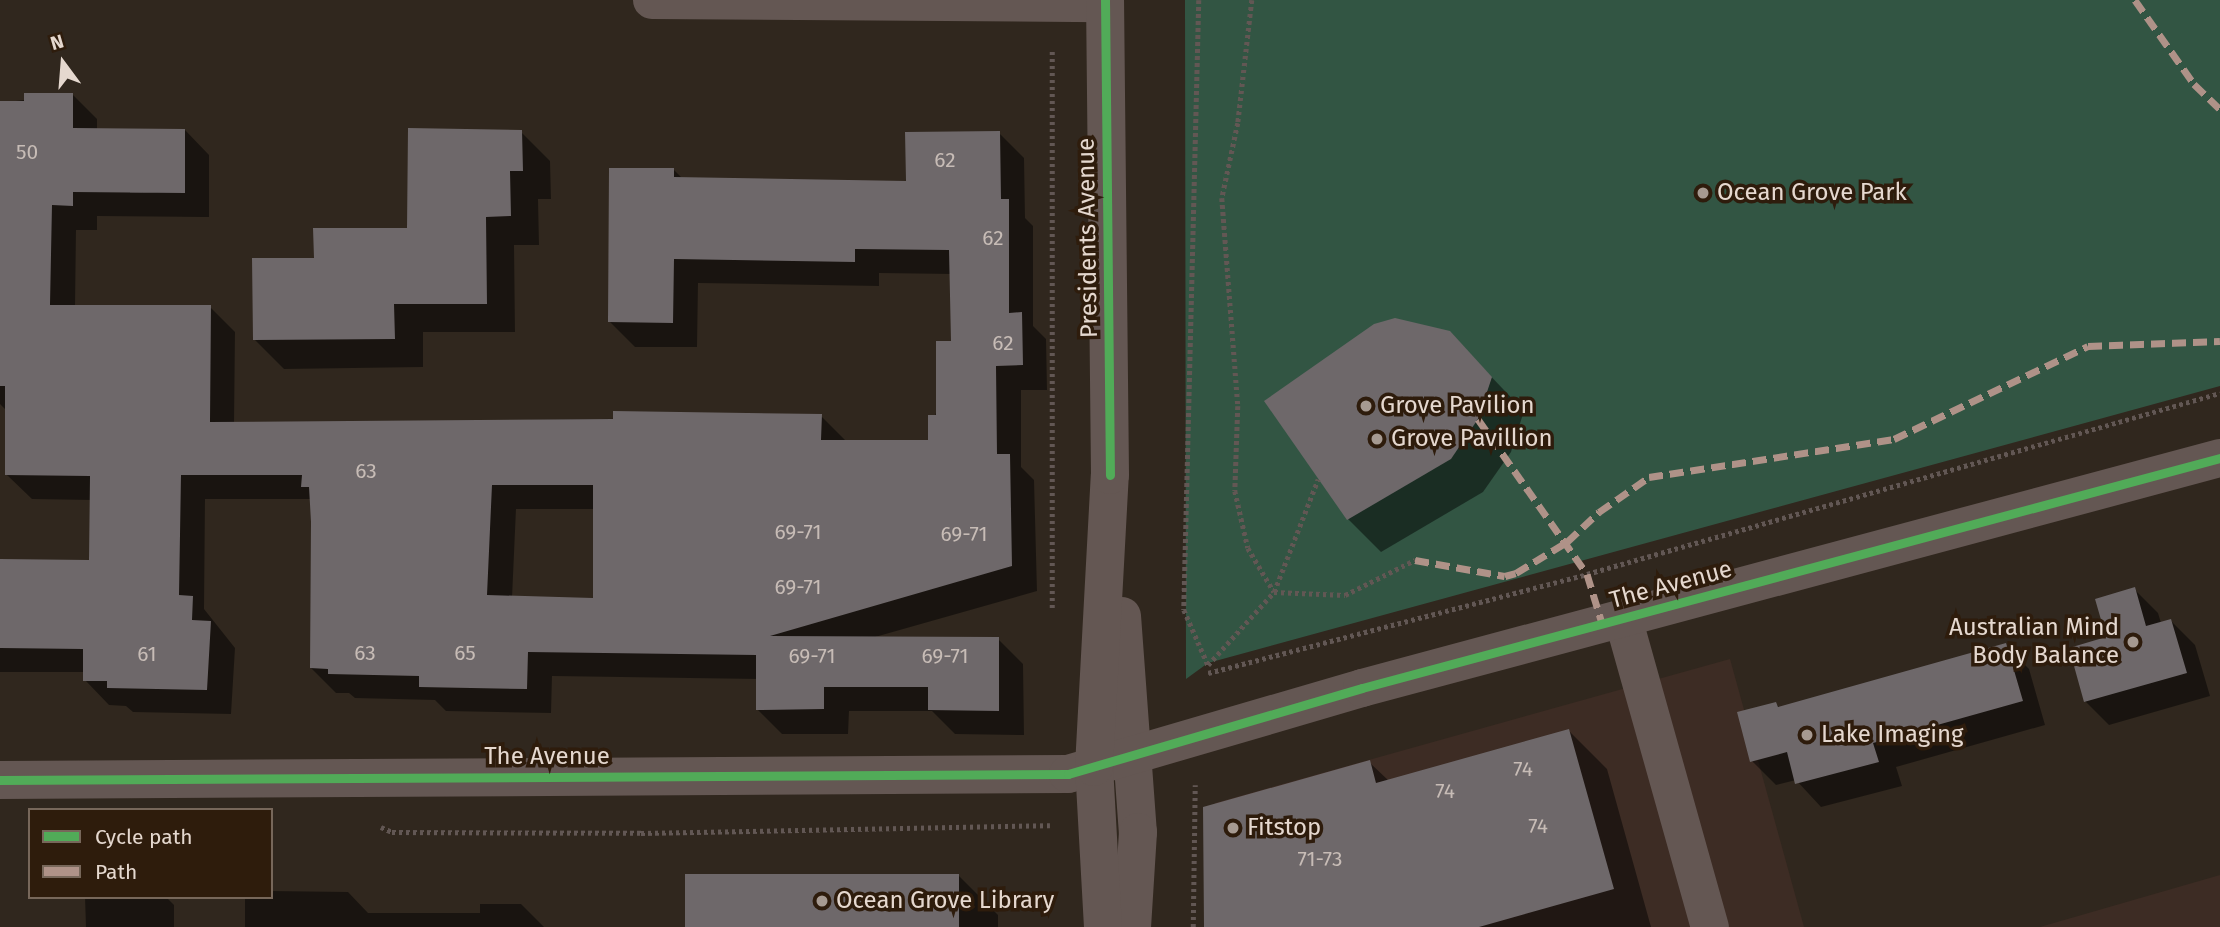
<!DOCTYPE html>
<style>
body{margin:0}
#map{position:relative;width:2220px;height:927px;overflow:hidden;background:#30271e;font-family:"Fira Sans",sans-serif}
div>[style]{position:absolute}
.commercial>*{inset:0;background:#3d2c24}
.green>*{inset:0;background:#325543}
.shadow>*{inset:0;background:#0007}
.building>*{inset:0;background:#6e686a;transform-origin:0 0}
.path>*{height:4.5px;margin-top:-2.25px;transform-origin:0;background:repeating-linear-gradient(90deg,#625754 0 3.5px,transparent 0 7px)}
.minor>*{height:38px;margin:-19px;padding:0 19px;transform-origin:19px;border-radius:19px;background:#645753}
.quiet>*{height:7px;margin-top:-3.5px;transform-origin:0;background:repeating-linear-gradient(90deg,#af9288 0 14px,transparent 0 21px)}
.cycleway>*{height:9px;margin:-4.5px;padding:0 4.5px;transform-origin:4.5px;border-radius:4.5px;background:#51ab58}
.dots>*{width:19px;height:19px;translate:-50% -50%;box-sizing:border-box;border:4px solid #2e1c0c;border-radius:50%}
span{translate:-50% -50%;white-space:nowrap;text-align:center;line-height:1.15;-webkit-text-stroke:7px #2e1c0c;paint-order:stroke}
.number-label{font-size:21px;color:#c7bcb6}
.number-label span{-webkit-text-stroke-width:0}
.poi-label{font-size:24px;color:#e5d8cf}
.left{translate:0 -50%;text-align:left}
.right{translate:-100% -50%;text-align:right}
.street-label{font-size:24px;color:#e5d8cf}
.legend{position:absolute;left:28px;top:808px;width:245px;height:91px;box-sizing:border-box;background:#2e1c0c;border:2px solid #77675a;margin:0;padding:9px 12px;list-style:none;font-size:21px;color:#e5d8cf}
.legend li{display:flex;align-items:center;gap:14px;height:35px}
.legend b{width:35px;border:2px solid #77675a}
.north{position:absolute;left:28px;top:28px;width:70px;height:70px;-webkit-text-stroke:5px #2e1c0c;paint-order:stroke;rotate:344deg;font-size:19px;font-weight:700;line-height:28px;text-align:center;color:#e5d8cf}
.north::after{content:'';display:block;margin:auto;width:24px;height:32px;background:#e5d8cf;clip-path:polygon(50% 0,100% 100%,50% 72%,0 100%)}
</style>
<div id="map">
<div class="commercial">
<div style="clip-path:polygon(1730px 659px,1804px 927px,1212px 927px,1215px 803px)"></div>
<div style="clip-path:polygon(2220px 875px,2220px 927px,2040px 927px)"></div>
</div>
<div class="green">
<div style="clip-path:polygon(1185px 0,2220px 0,2220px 386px,1208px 663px,1186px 679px)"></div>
</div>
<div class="shadow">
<div style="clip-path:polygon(evenodd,72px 94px,97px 119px,97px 130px,185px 130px,209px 155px,209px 217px,97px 216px,97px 230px,76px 230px,75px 307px,210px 307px,235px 332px,234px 424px,821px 416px,847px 442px,929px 441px,953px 343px,952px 274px,879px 273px,879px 286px,698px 283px,697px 347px,635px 347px,610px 322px,674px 170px,683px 179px,908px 183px,999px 133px,1024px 158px,1025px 218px,1033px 226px,1033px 326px,1046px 339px,1047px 390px,1021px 390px,1021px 467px,1034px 480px,1037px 591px,875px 637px,998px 639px,1023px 664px,1024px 735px,955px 734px,932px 711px,849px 711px,848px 734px,782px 734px,757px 709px,758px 679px,552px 676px,551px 713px,446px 711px,435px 700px,355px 698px,349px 693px,336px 693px,311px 668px,311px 499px,205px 499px,204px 609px,235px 648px,231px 714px,133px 712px,126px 706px,109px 705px,85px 680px,85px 672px,0 672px,0 561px,91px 562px,92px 500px,32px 499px,7px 475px,6px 410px,0 404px,0 103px,72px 94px,516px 509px,595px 509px,594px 600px,512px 598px,516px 509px)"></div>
<div style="clip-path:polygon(521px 132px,550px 161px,551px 199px,538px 199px,539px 245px,514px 245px,515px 332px,423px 332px,423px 367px,284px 369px,255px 340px,316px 260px,409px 230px)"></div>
<div style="clip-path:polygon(1482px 367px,1524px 411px,1511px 452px,1483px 492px,1381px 552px,1348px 519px)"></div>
<div style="clip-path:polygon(2134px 589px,2158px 613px,2161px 623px,2171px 621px,2195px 645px,2210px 696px,2109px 725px,2085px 701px,2108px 638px)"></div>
<div style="clip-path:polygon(2005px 645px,2029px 669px,2045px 725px,1896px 767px,1902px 786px,1821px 807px,1796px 780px,1776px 785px,1752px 761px,1776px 704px,1780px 708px)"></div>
<div style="clip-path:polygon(1569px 731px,1607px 769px,1651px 927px,1204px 927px,1205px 808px,1369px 762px,1389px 781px)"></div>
<div style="clip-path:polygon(959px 876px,998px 915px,998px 927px,686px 927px)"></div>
<div style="clip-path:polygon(271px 891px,348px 892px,368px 913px,480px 913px,480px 904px,521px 904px,544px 927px,245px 927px,245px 897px,271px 897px)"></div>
<div style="clip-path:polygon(85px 897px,166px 897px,174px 905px,174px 927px,86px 927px)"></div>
</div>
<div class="building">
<div style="clip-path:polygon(evenodd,24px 93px,73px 93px,73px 128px,185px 129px,185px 193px,73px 192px,73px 206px,52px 205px,50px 305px,211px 305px,210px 422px,613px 419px,613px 411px,822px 414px,821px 440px,928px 440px,928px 415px,936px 415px,936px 341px,951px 341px,949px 250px,855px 249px,855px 262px,674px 259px,673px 323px,608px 322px,609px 168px,674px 168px,674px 177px,906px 181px,905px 132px,1000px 131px,1001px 199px,1009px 199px,1009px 313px,1022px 312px,1023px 365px,996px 366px,997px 454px,1010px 454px,1012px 566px,770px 636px,999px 637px,999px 711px,928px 710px,928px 687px,824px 687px,824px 709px,756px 710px,756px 655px,528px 652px,527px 689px,419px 687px,419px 676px,328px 674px,328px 669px,310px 668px,311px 522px,309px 487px,301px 487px,302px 475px,181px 475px,179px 595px,193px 596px,192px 620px,211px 621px,207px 690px,107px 688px,107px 681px,83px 681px,83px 649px,0 648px,0 559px,89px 560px,90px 476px,5px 475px,5px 386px,0 386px,0 101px,24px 101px,24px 93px,492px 485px,593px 485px,593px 598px,487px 595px,492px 485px)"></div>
<div style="clip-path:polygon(408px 128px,522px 130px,523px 171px,510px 171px,511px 216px,486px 217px,487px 304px,394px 304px,395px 339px,253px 340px,252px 258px,314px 258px,313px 228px,407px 228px)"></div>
<div style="clip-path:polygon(1395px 318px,1450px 331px,1492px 377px,1478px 419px,1451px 459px,1347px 520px,1264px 401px,1374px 324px)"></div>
<div style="clip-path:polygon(2135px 587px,2146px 626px,2171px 619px,2187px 673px,2084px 702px,2069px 648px,2106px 637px,2095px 599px)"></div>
<div style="clip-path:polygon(2006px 643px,2023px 701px,1873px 743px,1879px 762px,1795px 784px,1787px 752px,1750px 762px,1737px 712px,1776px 702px,1778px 707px)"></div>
<div style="clip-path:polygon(1569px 729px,1614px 889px,1479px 927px,1204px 927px,1203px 807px,1370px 760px,1376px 783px)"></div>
<div style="left:685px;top:874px;width:274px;height:53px"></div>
</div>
<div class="path">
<div style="left:1199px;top:0;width:610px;rotate:91.41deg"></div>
<div style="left:1184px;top:610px;width:60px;rotate:66.4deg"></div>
<div style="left:1208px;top:665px;width:98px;rotate:-47.9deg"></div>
<div style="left:1274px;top:592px;width:121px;rotate:-68.7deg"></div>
<div style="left:1252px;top:0;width:124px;rotate:96.5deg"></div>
<div style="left:1238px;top:123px;width:77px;rotate:102deg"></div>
<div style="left:1222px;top:198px;width:209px;rotate:85.6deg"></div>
<div style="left:1238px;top:406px;width:85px;rotate:92deg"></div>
<div style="left:1235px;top:491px;width:58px;rotate:77.2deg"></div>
<div style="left:1248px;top:548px;width:51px;rotate:59.4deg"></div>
<div style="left:1274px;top:592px;width:71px;rotate:2.4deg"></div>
<div style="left:1345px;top:595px;width:78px;rotate:-26.6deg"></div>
<div style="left:1052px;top:608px;width:559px;rotate:-90deg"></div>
<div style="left:1208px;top:673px;width:392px;rotate:-14.6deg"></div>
<div style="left:1587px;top:574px;width:658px;rotate:-15.96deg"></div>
<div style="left:381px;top:827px;width:12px;rotate:24deg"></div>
<div style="left:392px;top:832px;width:249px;rotate:0.2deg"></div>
<div style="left:641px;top:833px;width:409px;rotate:-1.1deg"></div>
<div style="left:1193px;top:927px;width:142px;rotate:-89.2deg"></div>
</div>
<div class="minor">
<div style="left:652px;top:0;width:453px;rotate:0.4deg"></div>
<div style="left:1122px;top:616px;width:217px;rotate:85.8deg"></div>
<div style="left:1138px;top:832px;width:95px;rotate:93.6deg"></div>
<div style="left:1623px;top:618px;width:321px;rotate:74.3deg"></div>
<div style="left:0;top:780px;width:1068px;rotate:-0.32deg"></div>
<div style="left:1068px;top:774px;width:306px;rotate:-16.3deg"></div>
<div style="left:1362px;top:688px;width:888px;rotate:-15.01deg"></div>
<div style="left:1103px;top:927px;width:160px;rotate:-93.2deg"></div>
<div style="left:1094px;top:767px;width:292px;rotate:-86.9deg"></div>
<div style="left:1110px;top:475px;width:475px;rotate:-90.6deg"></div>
</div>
<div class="quiet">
<div style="left:2135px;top:0;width:103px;rotate:54.9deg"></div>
<div style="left:2194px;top:84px;width:36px;rotate:44deg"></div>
<div style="left:1478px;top:419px;width:189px;rotate:54.9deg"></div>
<div style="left:1587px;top:574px;width:51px;rotate:73deg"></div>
<div style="left:1415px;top:560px;width:91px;rotate:10.1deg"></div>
<div style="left:1505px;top:576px;width:11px;rotate:-15deg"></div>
<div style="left:1516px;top:573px;width:60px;rotate:-31.3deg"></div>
<div style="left:1567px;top:542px;width:44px;rotate:-43.2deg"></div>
<div style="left:1599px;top:512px;width:61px;rotate:-35deg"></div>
<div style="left:1649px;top:477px;width:248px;rotate:-8.8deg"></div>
<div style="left:1894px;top:439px;width:215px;rotate:-25.6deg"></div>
<div style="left:2088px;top:346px;width:132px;rotate:-2.2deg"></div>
</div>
<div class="cycleway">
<div style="left:1105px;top:0;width:475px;rotate:89.4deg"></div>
<div style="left:0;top:780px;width:1068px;rotate:-0.32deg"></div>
<div style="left:1068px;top:774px;width:306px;rotate:-16.3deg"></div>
<div style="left:1362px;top:688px;width:888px;rotate:-15.01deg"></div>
</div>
<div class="dots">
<div style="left:1703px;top:193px;background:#a69a91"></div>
<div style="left:1366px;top:406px;background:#a69a91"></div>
<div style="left:1377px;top:439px;background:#a69a91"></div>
<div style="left:2133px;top:642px;background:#a69a91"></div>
<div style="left:1807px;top:735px;background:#a69a91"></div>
<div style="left:1233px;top:828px;background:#a69a91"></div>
<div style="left:822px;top:901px;background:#a69a91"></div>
</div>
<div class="number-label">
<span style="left:27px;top:152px">50</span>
<span style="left:945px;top:160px">62</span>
<span style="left:993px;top:238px">62</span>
<span style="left:1003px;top:343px">62</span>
<span style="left:366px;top:471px">63</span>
<span style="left:798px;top:532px">69-71</span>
<span style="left:964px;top:534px">69-71</span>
<span style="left:798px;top:587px">69-71</span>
<span style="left:365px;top:653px">63</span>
<span style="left:465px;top:653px">65</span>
<span style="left:147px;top:654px">61</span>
<span style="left:812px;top:656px">69-71</span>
<span style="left:945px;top:656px">69-71</span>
<span style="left:1523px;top:769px">74</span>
<span style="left:1445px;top:791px">74</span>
<span style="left:1538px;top:826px">74</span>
<span style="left:1320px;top:859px">71-73</span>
</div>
<div class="poi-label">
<span class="left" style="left:1717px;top:193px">Ocean Grove Park</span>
<span class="left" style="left:1380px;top:406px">Grove Pavilion</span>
<span class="left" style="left:1391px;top:439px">Grove Pavillion</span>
<span class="right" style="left:2119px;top:642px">Australian Mind<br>Body Balance</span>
<span class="left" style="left:1821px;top:735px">Lake Imaging</span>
<span class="left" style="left:1247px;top:828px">Fitstop</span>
<span class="left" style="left:836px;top:901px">Ocean Grove Library</span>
</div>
<div class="street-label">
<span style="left:1088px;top:238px;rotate:-91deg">Presidents Avenue</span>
<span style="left:1671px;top:585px;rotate:-15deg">The Avenue</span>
<span style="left:547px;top:757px">The Avenue</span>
</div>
<ul class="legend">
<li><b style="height:9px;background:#51ab58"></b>Cycle path</li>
<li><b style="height:9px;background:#af9288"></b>Path</li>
</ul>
<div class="north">N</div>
</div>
